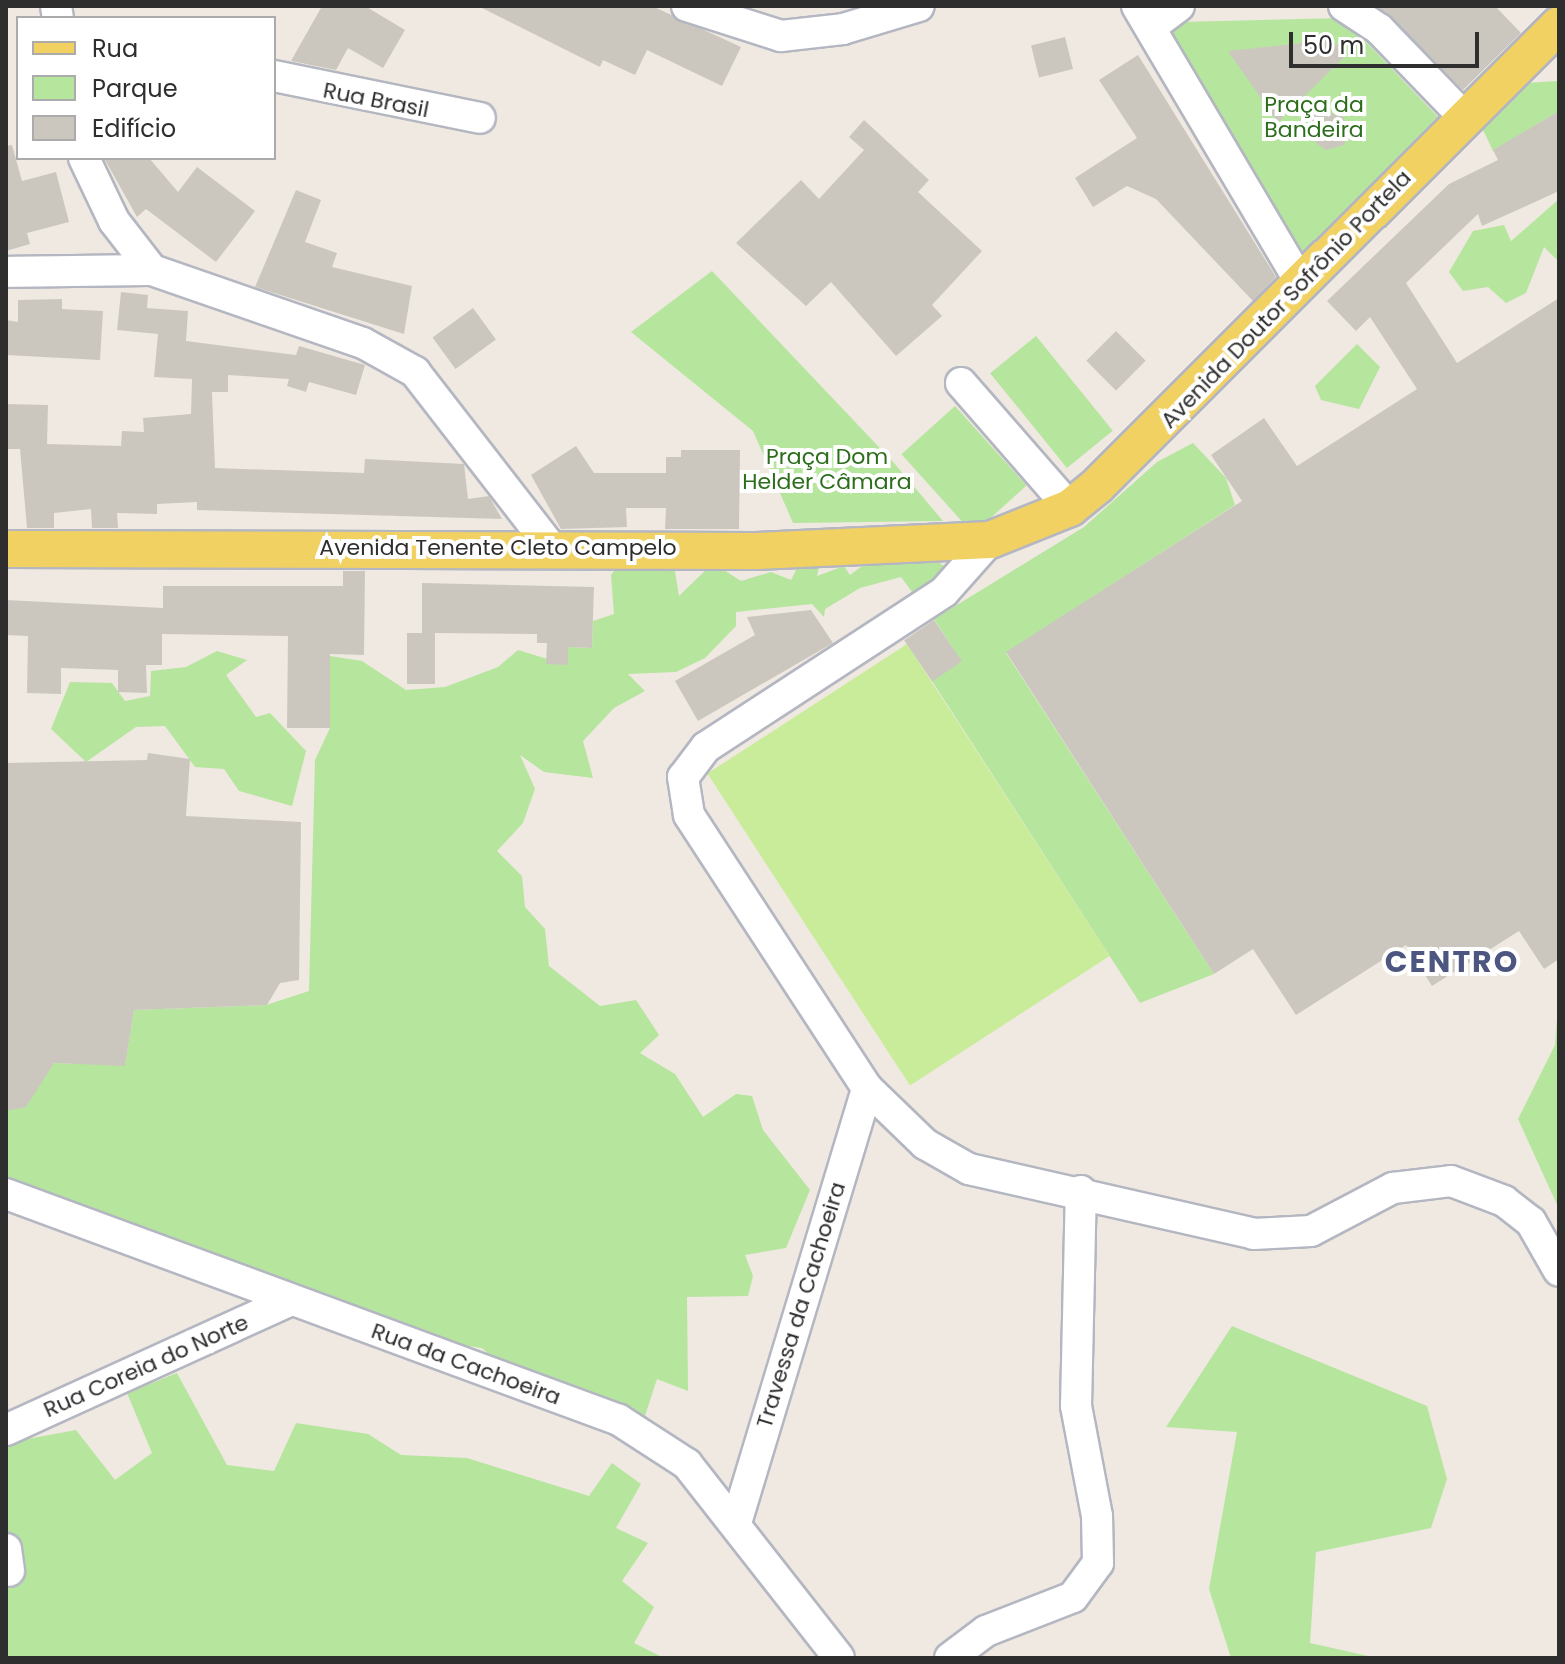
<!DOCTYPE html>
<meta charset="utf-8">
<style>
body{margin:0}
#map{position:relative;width:1565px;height:1664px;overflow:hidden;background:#efe9e1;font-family:Poppins,sans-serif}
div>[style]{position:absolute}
.green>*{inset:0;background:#b6e59e;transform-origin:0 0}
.pitch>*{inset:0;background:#c9ec9a;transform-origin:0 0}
.building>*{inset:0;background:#cbc7bf;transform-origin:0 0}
.roads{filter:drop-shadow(2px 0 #b4b7c1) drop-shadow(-2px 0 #b4b7c1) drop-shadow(0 2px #b4b7c1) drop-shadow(0 -2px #b4b7c1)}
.minor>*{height:30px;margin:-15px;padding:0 15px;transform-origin:15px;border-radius:15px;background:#fff}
.major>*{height:36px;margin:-18px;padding:0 18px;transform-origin:18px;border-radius:18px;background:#f2d163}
span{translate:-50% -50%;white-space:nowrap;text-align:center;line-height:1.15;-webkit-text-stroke:8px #fff;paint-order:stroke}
.street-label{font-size:22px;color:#2e2e2e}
.park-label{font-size:22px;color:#2c6e1b}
.district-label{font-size:30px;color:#4d5680;font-weight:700;letter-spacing:2px}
.frame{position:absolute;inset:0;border:8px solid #2e2e2e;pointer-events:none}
.legend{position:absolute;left:16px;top:16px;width:260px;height:144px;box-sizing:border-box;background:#fff;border:2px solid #ababab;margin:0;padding:10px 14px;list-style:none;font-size:24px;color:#2e2e2e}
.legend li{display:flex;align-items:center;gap:16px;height:40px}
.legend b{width:40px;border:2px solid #ababab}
.scale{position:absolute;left:1289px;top:32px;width:190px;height:36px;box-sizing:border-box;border:4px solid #2e2e2e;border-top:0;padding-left:10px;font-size:24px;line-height:28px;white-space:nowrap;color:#2e2e2e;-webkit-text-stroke:6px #fff;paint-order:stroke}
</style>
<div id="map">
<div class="green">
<div style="clip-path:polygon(1343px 18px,1439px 118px,1299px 259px,1165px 33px,1181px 22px)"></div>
<div style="clip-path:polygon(1559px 81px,1559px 111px,1493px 151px,1477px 117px,1523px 83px)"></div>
<div style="clip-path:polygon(1559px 199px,1559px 262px,1544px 247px,1526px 293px,1506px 303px,1488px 287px,1463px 291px,1449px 272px,1473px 231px,1504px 225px,1511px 241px)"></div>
<div style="clip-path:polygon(712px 271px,894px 463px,943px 521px,793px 523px,753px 431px,631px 332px)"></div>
<div style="left:1036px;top:336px;width:122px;height:59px;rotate:51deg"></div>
<div style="clip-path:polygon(1357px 344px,1380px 367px,1359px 409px,1321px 400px,1315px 386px)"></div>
<div style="left:955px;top:406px;width:107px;height:72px;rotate:48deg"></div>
<div style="clip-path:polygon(1193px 443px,1226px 478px,1235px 505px,1006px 653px,1214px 974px,1140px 1003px,932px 681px,961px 661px,934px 619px,1084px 527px,1157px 462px)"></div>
<div style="clip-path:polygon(928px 555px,944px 566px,940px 578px,912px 592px,901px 577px,860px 588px,825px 609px,824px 617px,812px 604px,736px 612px,736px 626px,705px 658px,676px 672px,628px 674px,645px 691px,614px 708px,583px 741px,593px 778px,544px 772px,520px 755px,535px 789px,523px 823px,497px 851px,522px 876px,525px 907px,545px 929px,549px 966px,600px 1006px,636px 1000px,659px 1035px,640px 1053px,675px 1074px,703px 1117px,736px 1094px,752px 1096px,763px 1130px,810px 1190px,786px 1248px,745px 1255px,753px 1276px,748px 1296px,687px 1297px,688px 1391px,657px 1379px,643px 1422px,497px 1362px,482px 1348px,441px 1342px,6px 1178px,6px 1111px,54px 1063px,125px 1065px,134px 1010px,266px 1005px,309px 991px,315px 760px,330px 728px,330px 656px,362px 661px,406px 690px,445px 687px,498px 667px,518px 650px,567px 665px,568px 647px,592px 648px,593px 621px,614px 614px,611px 575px,621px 562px,674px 565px,679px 596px,713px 563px,741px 581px,771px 572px,791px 580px,799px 564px,819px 567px,817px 576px,844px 566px,850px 575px,866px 563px)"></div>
<div style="clip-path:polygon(217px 651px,247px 660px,226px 675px,256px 717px,270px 713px,306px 751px,292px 806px,239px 791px,224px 769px,195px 767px,165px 726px,136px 727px,86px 762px,51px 729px,70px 682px,112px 683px,125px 701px,150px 696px,151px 671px,186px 667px)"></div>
<div style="clip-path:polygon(1559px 993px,1559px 1209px,1518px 1119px,1555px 1045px)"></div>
<div style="clip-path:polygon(1232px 1326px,1427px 1406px,1447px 1479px,1431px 1528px,1316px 1552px,1310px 1643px,1377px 1658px,1231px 1658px,1209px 1589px,1237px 1432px,1166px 1427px)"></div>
<div style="clip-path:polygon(177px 1373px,227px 1465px,274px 1471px,296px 1423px,368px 1434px,401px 1455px,467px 1458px,589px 1496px,612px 1463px,641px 1484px,616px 1528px,648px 1543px,622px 1581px,654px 1607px,634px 1643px,664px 1658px,6px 1658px,6px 1443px,76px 1430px,115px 1480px,152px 1453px,127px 1393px)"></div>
</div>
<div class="pitch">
<div style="left:907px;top:644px;width:372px;height:238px;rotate:57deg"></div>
</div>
<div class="building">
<div style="clip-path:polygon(322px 6px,365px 6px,405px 30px,383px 68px,348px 48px,336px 70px,291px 61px)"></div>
<div style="clip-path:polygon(478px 6px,652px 6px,741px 47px,722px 86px,647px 50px,635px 75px,603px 60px,600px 67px)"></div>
<div style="clip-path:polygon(1377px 6px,1495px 6px,1521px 33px,1463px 90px)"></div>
<div style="left:1065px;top:37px;width:33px;height:35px;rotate:76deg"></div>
<div style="clip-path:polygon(1332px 40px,1347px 54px,1278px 122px,1228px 51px)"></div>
<div style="clip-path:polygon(1138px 55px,1276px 277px,1253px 301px,1156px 199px,1127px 186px,1093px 207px,1075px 178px,1137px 138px,1099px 80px)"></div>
<div style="clip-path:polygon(1306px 106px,1343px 117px,1349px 128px,1344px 145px,1326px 150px,1316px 143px)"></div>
<div style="clip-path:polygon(1559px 111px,1559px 191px,1482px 226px,1478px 214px,1406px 283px,1457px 363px,1559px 298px,1559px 959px,1544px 969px,1519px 931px,1432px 986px,1406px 945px,1296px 1015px,1253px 949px,1214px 974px,1006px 652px,1242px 501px,1211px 455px,1264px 418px,1297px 466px,1417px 389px,1370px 317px,1356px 331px,1327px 301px,1449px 184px,1498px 160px,1493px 150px)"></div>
<div style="clip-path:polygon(864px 120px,929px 180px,918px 192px,982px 251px,932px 305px,942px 316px,896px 356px,831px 282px,806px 306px,736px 243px,801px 180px,819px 199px,864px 150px,849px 137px)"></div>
<div style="clip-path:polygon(12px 145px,22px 181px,56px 172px,69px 222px,27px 233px,30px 244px,6px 251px,6px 146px)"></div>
<div style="clip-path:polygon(104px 158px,149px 158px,178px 192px,197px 167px,255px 211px,216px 262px,146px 209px,137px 217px)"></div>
<div style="clip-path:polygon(296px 190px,321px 200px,305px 242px,337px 253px,332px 267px,412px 286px,404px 334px,255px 287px)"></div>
<div style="clip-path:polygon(121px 292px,148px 295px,147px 308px,188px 311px,186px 341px,296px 355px,299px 346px,365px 365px,356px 395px,309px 382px,306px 392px,287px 386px,289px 379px,228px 375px,228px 392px,212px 392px,215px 468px,364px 473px,365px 459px,464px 464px,468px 499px,489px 496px,502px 519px,197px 510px,197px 502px,157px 504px,157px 514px,117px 513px,118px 528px,92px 528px,91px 509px,54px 513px,54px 528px,27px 528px,20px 449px,6px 449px,6px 404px,48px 405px,47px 444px,121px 446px,122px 431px,144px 432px,143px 418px,191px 414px,192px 379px,154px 377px,158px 334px,117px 330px)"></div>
<div style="clip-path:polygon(62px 299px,62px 309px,103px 311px,100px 360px,6px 355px,6px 320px,18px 322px,18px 300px)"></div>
<div style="left:473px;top:308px;width:39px;height:50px;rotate:54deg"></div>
<div style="left:1116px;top:331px;width:42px;height:42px;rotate:45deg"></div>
<div style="clip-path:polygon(576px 446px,594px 473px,666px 473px,666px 457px,681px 457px,681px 450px,740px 450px,739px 529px,665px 529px,666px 508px,626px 508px,627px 527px,561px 529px,531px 475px)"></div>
<div style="clip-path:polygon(343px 571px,365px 571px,364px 655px,330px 654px,330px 728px,287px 728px,288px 636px,162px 634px,162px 665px,146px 665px,147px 693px,118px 692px,118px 670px,61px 668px,61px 694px,27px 693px,28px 636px,6px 635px,6px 600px,163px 608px,163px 586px,343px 586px)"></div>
<div style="clip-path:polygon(422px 583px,594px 587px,592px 648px,568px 647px,568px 665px,546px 664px,547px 643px,537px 643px,537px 634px,435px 633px,435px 684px,407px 684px,407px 633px,422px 633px)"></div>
<div style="clip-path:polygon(811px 610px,833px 643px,698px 721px,675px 681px,755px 635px,747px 617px)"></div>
<div style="left:934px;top:620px;width:50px;height:36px;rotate:56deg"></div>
<div style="clip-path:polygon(148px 753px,190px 759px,186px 816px,301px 822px,299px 980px,280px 983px,267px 1005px,134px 1010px,125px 1066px,54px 1063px,26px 1107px,6px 1111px,6px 763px,147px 760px)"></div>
</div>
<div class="roads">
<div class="minor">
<div style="left:56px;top:6px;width:12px;rotate:81deg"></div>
<div style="left:687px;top:6px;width:99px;rotate:17.7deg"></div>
<div style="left:781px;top:36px;width:62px;rotate:-6.4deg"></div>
<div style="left:843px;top:29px;width:79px;rotate:-16.8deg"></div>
<div style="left:1137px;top:6px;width:324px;rotate:59.4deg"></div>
<div style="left:1344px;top:6px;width:42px;rotate:33.3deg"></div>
<div style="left:1379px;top:29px;width:121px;rotate:46deg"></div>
<div style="left:1151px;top:27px;width:35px;rotate:-37deg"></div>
<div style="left:274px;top:76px;width:210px;rotate:11.5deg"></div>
<div style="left:84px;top:158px;width:70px;rotate:64.5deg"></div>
<div style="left:114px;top:221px;width:62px;rotate:52.2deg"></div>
<div style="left:152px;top:270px;width:223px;rotate:19.1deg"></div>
<div style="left:363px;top:343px;width:60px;rotate:29.1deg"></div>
<div style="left:415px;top:372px;width:220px;rotate:52.2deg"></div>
<div style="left:6px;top:272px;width:146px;rotate:-0.8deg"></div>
<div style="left:961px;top:383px;width:166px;rotate:48.9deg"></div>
<div style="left:990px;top:540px;width:69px;rotate:131.5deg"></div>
<div style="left:944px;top:592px;width:284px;rotate:146.9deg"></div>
<div style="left:706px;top:747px;width:38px;rotate:127deg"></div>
<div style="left:683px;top:777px;width:38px;rotate:81deg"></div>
<div style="left:689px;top:815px;width:326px;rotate:56.9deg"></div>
<div style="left:867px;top:1088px;width:81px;rotate:44deg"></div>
<div style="left:925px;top:1144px;width:51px;rotate:29.6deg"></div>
<div style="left:969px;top:1169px;width:292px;rotate:12.8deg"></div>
<div style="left:1254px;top:1234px;width:57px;rotate:-3deg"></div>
<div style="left:1311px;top:1231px;width:93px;rotate:-27.7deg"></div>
<div style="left:1393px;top:1188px;width:58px;rotate:-6.9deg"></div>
<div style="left:1451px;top:1181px;width:57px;rotate:20.7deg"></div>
<div style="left:1504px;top:1201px;width:34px;rotate:38deg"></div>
<div style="left:1531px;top:1222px;width:56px;rotate:60.3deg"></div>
<div style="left:6px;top:1194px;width:653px;rotate:20.24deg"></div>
<div style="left:619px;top:1420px;width:81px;rotate:32.9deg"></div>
<div style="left:687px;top:1464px;width:246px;rotate:51.9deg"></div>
<div style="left:6px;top:1430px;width:309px;rotate:-24.5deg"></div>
<div style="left:736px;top:1523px;width:454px;rotate:-73.2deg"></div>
<div style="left:6px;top:1549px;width:22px;rotate:82deg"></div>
<div style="left:950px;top:1658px;width:45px;rotate:-36.9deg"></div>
<div style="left:986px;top:1631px;width:93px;rotate:-21.3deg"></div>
<div style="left:1073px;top:1597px;width:42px;rotate:-53.7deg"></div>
<div style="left:1098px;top:1563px;width:47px;rotate:-91.2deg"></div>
<div style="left:1097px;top:1516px;width:112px;rotate:-100.8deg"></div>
<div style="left:1076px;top:1406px;width:215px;rotate:-88.7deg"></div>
</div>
<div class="major">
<div style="left:6px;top:549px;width:751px;rotate:0.15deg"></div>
<div style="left:757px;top:551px;width:233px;rotate:-2.7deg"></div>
<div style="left:990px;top:540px;width:86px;rotate:-21.8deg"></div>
<div style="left:1070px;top:508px;width:36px;rotate:-39deg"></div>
<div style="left:1098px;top:485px;width:651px;rotate:-44.94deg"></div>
</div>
</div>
<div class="street-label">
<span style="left:376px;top:100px;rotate:11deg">Rua Brasil</span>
<span style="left:1286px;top:299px;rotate:-46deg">Avenida Doutor Sofrônio Portela</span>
<span style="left:498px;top:548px">Avenida Tenente Cleto Campelo</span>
<span style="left:801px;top:1305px;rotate:-73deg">Travessa da Cachoeira</span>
<span style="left:466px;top:1364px;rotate:20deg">Rua da Cachoeira</span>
<span style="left:146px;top:1366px;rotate:-24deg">Rua Coreia do Norte</span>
</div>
<div class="park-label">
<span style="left:1314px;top:117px">Praça da<br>Bandeira</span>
<span style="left:827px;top:469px">Praça Dom<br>Helder Câmara</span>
</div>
<div class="district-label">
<span style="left:1452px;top:962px">CENTRO</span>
</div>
<div class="frame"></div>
<ul class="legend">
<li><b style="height:10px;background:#f2d163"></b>Rua</li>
<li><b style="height:22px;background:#b6e59e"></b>Parque</li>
<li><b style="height:22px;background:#cbc7bf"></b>Edifício</li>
</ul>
<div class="scale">50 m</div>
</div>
